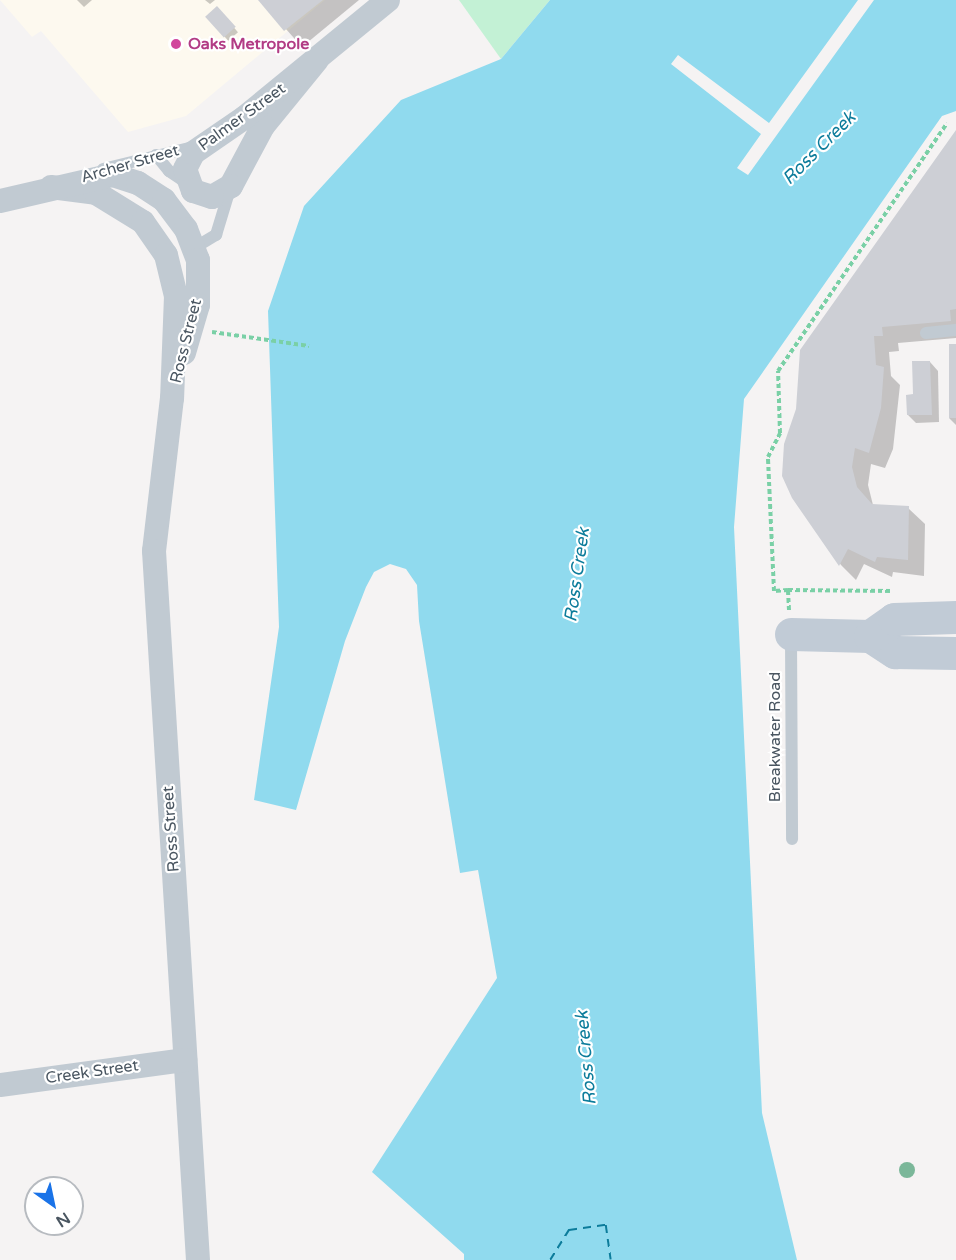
<!DOCTYPE html>
<style>
body{margin:0}
#map{position:relative;width:956px;height:1260px;overflow:hidden;background:#f5f3f3;font-family:"Varela Round",sans-serif}
div>[style]{position:absolute}
.commercial>*{inset:0;background:#fdf9ef}
.green>*{inset:0;background:#c3f1d5}
.water>*{inset:0;background:#90daee}
.pier>*{inset:0;background:#f5f3f3}
.shadow>*{inset:0;background:#0003;transform-origin:0 0}
.ferry>*{height:1.5px;margin-top:-0.75px;transform-origin:0;background:repeating-linear-gradient(90deg,#0c7c9b 0 8px,transparent 0 14px)}
.building>*{inset:0;background:#cdcfd5;transform-origin:0 0}
.path>*{height:4px;margin-top:-2px;transform-origin:0;background:repeating-linear-gradient(90deg,#7ad0a6 0 4.5px,transparent 0 7.5px)}
.lane>*{height:12px;margin:-6px;padding:0 6px;transform-origin:6px;border-radius:6px;background:#c1cad2}
.street>*{height:24px;margin:-12px;padding:0 12px;transform-origin:12px;border-radius:12px;background:#c1cad2}
.secondary>*{height:33px;margin:-16.5px;padding:0 16.5px;transform-origin:16.5px;border-radius:16.5px;background:#c1cbd6}
.trees>*{width:16px;height:16px;margin:-8px;border-radius:50%;background:#7bb799}
.dots>*{width:16px;height:16px;translate:-50% -50%;box-sizing:border-box;border:3px solid #fff;border-radius:50%}
span{translate:-50% -50%;white-space:nowrap;text-align:center;line-height:1.15;-webkit-text-stroke:4.5px #fff;paint-order:stroke}
.hotel-label{font-size:16px;color:#b23c85;font-weight:700}
.left{translate:0 -50%;text-align:left}
.street-label{font-size:16px;color:#4a5661}
.water-label{font-size:18px;color:#0c7c9b;font-style:italic}
.north{position:absolute;left:24px;top:1176px;width:60px;height:60px;box-sizing:border-box;background:#fff;border:2px solid #b7bbc0;border-radius:50%;rotate:147deg;font-size:16px;font-weight:700;line-height:24px;text-align:center;color:#4a5661}
.north::after{content:'';display:block;margin:auto;width:21px;height:27px;background:#1a73e8;clip-path:polygon(50% 0,100% 100%,50% 72%,0 100%)}
</style>
<div id="map">
<div class="commercial">
<div style="clip-path:polygon(0 0,325px 0,186px 116px,128px 132px,41px 31px,32px 37px)"></div>
</div>
<div class="green">
<div style="clip-path:polygon(459px 0,550px 0,501px 59px)"></div>
</div>
<div class="water">
<div style="clip-path:polygon(550px 0,956px 0,956px 111px,942px 116px,744px 399px,734px 527px,762px 1113px,797px 1260px,464px 1260px,464px 1254px,372px 1172px,497px 978px,478px 870px,460px 873px,419px 621px,417px 585px,406px 569px,390px 564px,374px 572px,366px 587px,345px 641px,296px 810px,254px 800px,279px 627px,268px 311px,304px 206px,401px 100px,501px 59px)"></div>
</div>
<div class="pier">
<div style="clip-path:polygon(858px 0,874px 0,748px 175px,737px 168px,761px 134px,671px 64px,678px 55px,769px 123px)"></div>
</div>
<div class="shadow">
<div style="clip-path:polygon(77px 0,92px 0,84px 7px)"></div>
<div style="clip-path:polygon(205px 0,215px 0,210px 4px)"></div>
<div style="clip-path:polygon(260px 0,359px 0,302px 47px)"></div>
<div style="left:217px;top:8px;width:32px;height:13px;rotate:49deg"></div>
<div style="clip-path:polygon(956px 132px,956px 338px,898px 343px,899px 351px,889px 352px,891px 376px,900px 385px,893px 449px,885px 468px,871px 464px,868px 485px,873px 505px,908px 508px,925px 524px,924px 576px,893px 572px,892px 577px,864px 564px,856px 580px,841px 565px,786px 481px)"></div>
<div style="clip-path:polygon(956px 345px,956px 425px,949px 418px)"></div>
<div style="clip-path:polygon(930px 362px,938px 371px,939px 422px,916px 423px,908px 415px)"></div>
</div>
<div class="ferry">
<div style="left:550px;top:1260px;width:36px;rotate:-58deg"></div>
<div style="left:569px;top:1230px;width:37px;rotate:-8deg"></div>
<div style="left:606px;top:1225px;width:35px;rotate:82deg"></div>
</div>
<div class="building">
<div style="clip-path:polygon(258px 0,323px 0,284px 31px)"></div>
<div style="left:217px;top:6px;width:28px;height:16px;rotate:48deg"></div>
<div style="clip-path:polygon(956px 130px,956px 309px,950px 310px,951px 321px,882px 327px,883px 336px,874px 336px,876px 365px,884px 367px,881px 408px,869px 453px,855px 448px,852px 467px,857px 487px,872px 504px,909px 506px,908px 560px,877px 557px,875px 562px,848px 549px,839px 566px,792px 498px,782px 476px,784px 444px,796px 409px,800px 350px)"></div>
<div style="left:949px;top:344px;width:7px;height:74px"></div>
<div style="clip-path:polygon(912px 361px,930px 361px,932px 415px,907px 415px,906px 395px,913px 394px)"></div>
</div>
<div class="path">
<div style="left:212px;top:332px;width:98px;rotate:8.2deg"></div>
<div style="left:788px;top:590px;width:14px;rotate:176deg"></div>
<div style="left:774px;top:591px;width:134px;rotate:-92.6deg"></div>
<div style="left:768px;top:457px;width:27px;rotate:-63deg"></div>
<div style="left:780px;top:433px;width:62px;rotate:-91.8deg"></div>
<div style="left:778px;top:371px;width:300px;rotate:-55.7deg"></div>
<div style="left:789px;top:610px;width:20px;rotate:-93deg"></div>
<div style="left:788px;top:590px;width:105px;rotate:0.5deg"></div>
</div>
<div class="lane">
<div style="left:156px;top:155px;width:21px;rotate:51deg"></div>
<div style="left:169px;top:171px;width:22px;rotate:34deg"></div>
<div style="left:103px;top:169px;width:97px;rotate:-13.7deg"></div>
<div style="left:194px;top:248px;width:26px;rotate:-31deg"></div>
<div style="left:216px;top:235px;width:48px;rotate:-73.1deg"></div>
<div style="left:926px;top:333px;width:30px;rotate:-6deg"></div>
<div style="left:791px;top:636px;width:203px;rotate:89.7deg"></div>
</div>
<div class="street">
<div style="left:317px;top:60px;width:85px;rotate:129.3deg"></div>
<div style="left:263px;top:126px;width:68px;rotate:118.1deg"></div>
<div style="left:231px;top:186px;width:22px;rotate:150deg"></div>
<div style="left:212px;top:197px;width:20px;rotate:-162deg"></div>
<div style="left:193px;top:191px;width:23px;rotate:-110deg"></div>
<div style="left:185px;top:169px;width:18px;rotate:-63deg"></div>
<div style="left:193px;top:153px;width:62px;rotate:-34.5deg"></div>
<div style="left:244px;top:118px;width:186px;rotate:-39.3deg"></div>
<div style="left:51px;top:187px;width:45px;rotate:7.6deg"></div>
<div style="left:96px;top:193px;width:55px;rotate:31.7deg"></div>
<div style="left:143px;top:222px;width:40px;rotate:55.1deg"></div>
<div style="left:166px;top:255px;width:42px;rotate:76.3deg"></div>
<div style="left:176px;top:296px;width:102px;rotate:92.2deg"></div>
<div style="left:172px;top:398px;width:154px;rotate:96.7deg"></div>
<div style="left:154px;top:551px;width:710px;rotate:86.45deg"></div>
<div style="left:0;top:201px;width:116px;rotate:-13deg"></div>
<div style="left:113px;top:175px;width:26px;rotate:18deg"></div>
<div style="left:138px;top:183px;width:31px;rotate:33deg"></div>
<div style="left:164px;top:200px;width:36px;rotate:53deg"></div>
<div style="left:186px;top:229px;width:33px;rotate:69deg"></div>
<div style="left:198px;top:260px;width:45px;rotate:90deg"></div>
<div style="left:198px;top:305px;width:50px;rotate:106.3deg"></div>
<div style="left:0;top:1085px;width:187px;rotate:-7.7deg"></div>
</div>
<div class="secondary">
<div style="left:791px;top:634px;width:79px;rotate:1.5deg"></div>
<div style="left:870px;top:636px;width:30px;rotate:33deg"></div>
<div style="left:895px;top:652px;width:61px;rotate:0.9deg"></div>
<div style="left:870px;top:636px;width:29px;rotate:-35deg"></div>
<div style="left:894px;top:619px;width:62px;rotate:-1.8deg"></div>
</div>
<div class="trees">
<div style="left:907px;top:1170px"></div>
</div>
<div class="dots">
<div style="left:176px;top:44px;background:#d1479c"></div>
</div>
<div class="hotel-label">
<span class="left" style="left:188px;top:44px">Oaks Metropole</span>
</div>
<div class="street-label">
<span style="left:242px;top:117px;rotate:-36deg">Palmer Street</span>
<span style="left:130px;top:164px;rotate:-16deg">Archer Street</span>
<span style="left:186px;top:341px;rotate:-76deg">Ross Street</span>
<span style="left:775px;top:737px;rotate:-90deg">Breakwater Road</span>
<span style="left:171px;top:829px;rotate:-94deg">Ross Street</span>
<span style="left:92px;top:1072px;rotate:-8deg">Creek Street</span>
</div>
<div class="water-label">
<span style="left:819px;top:148px;rotate:-45deg">Ross Creek</span>
<span style="left:577px;top:575px;rotate:-82deg">Ross Creek</span>
<span style="left:586px;top:1058px;rotate:-95deg">Ross Creek</span>
</div>
<div class="north">N</div>
</div>
